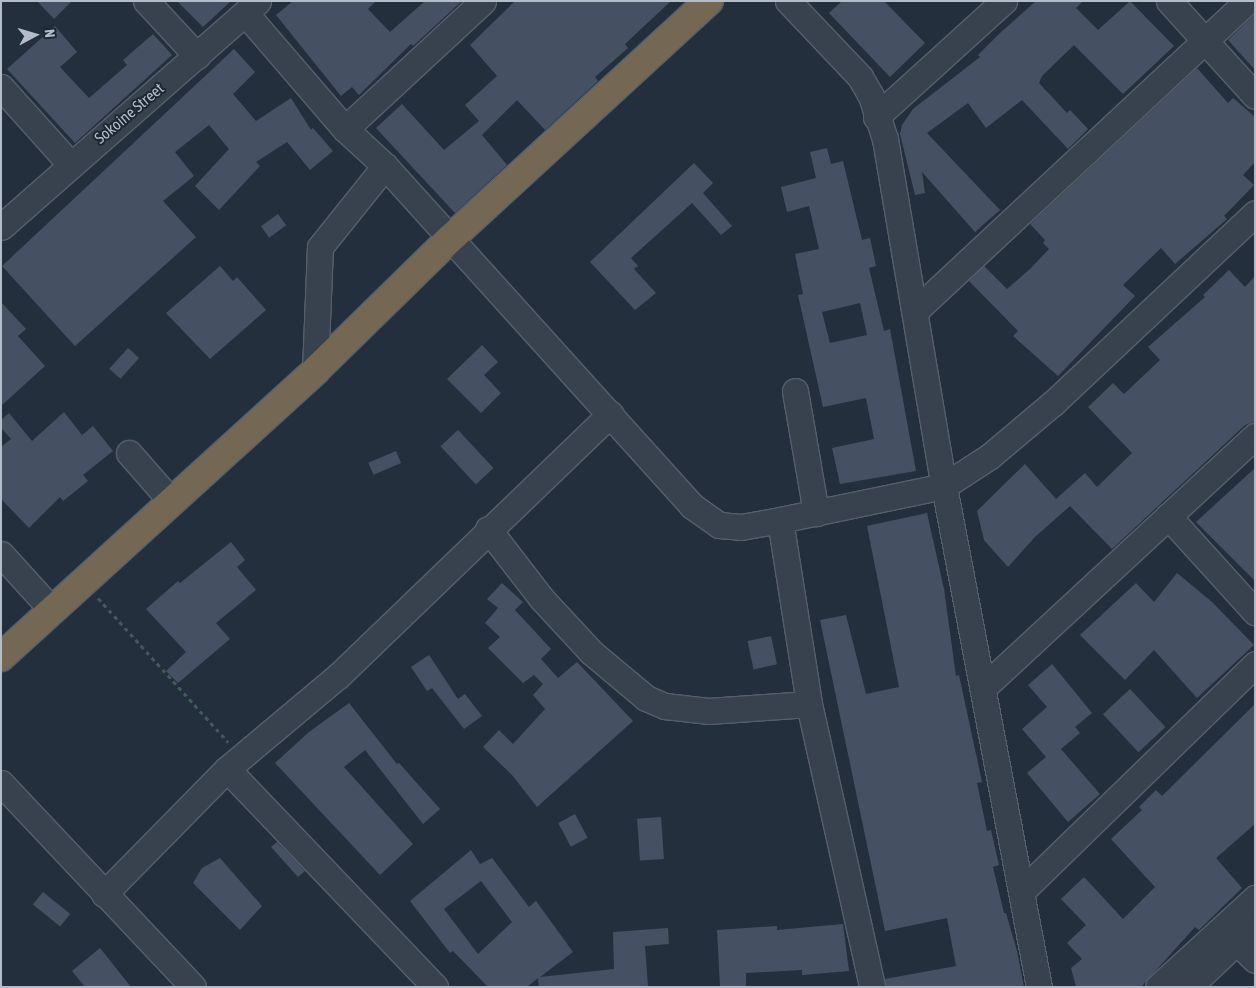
<!DOCTYPE html>
<style>
body{margin:0}
#map{position:relative;width:1256px;height:988px;overflow:hidden;background:#242f3e;font-family:"Asap Condensed",sans-serif}
div>[style]{position:absolute}
.building>*{inset:0;background:#455162;transform-origin:0 0}
.path>*{height:3px;margin-top:-1.5px;transform-origin:0;background:repeating-linear-gradient(90deg,#44595c 0 4px,transparent 0 8px)}
.roads{filter:drop-shadow(1px 0 #565f6c) drop-shadow(-1px 0 #565f6c) drop-shadow(0 1px #565f6c) drop-shadow(0 -1px #565f6c)}
.minor>*{height:25px;margin:-12.5px;padding:0 12.5px;transform-origin:12.5px;border-radius:12.5px;background:#38414e}
.highway>*{height:28px;margin:-14px;padding:0 14px;transform-origin:14px;border-radius:14px;background:#746855}
span{translate:-50% -50%;white-space:nowrap;text-align:center;line-height:1.15;-webkit-text-stroke:4px #1d2633;paint-order:stroke}
.street-label{font-size:16px;color:#b4bcc9}
.frame{position:absolute;inset:0;border:2px solid #b4bcc9;pointer-events:none}
.north{position:absolute;left:10px;top:10px;width:50px;height:50px;-webkit-text-stroke:4px #1d2633;paint-order:stroke;rotate:84deg;font-size:14px;font-weight:700;line-height:20px;text-align:center;color:#b4bcc9}
.north::after{content:'';display:block;margin:auto;width:18px;height:22px;background:#b4bcc9;clip-path:polygon(50% 0,100% 100%,50% 72%,0 100%)}
</style>
<div id="map">
<div class="building">
<div style="clip-path:polygon(37px 1px,72px 1px,54px 19px)"></div>
<div style="clip-path:polygon(177px 1px,231px 1px,203px 27px)"></div>
<div style="clip-path:polygon(293px 1px,376px 1px,368px 9px,390px 32px,425px 1px,462px 1px,413px 46px,411px 44px,359px 95px,352px 87px,341px 96px,276px 15px)"></div>
<div style="clip-path:polygon(515px 1px,671px 1px,625px 44px,628px 48px,595px 77px,598px 81px,545px 130px,517px 100px,482px 135px,507px 165px,455px 213px,376px 128px,402px 104px,444px 150px,479px 121px,465px 105px,497px 76px,470px 45px)"></div>
<div style="clip-path:polygon(842px 1px,884px 1px,925px 43px,890px 77px,829px 13px)"></div>
<div style="clip-path:polygon(1036px 1px,1083px 1px,1076px 8px,1098px 30px,1130px 1px,1174px 46px,1123px 94px,1074px 45px,1042px 76px,1039px 83px,1067px 113px,1070px 110px,1088px 129px,1068px 149px,1022px 100px,986px 128px,968px 103px,927px 133px,1000px 210px,975px 232px,922px 172px,925px 193px,915px 195px,900px 134px,902px 125px,913px 109px,980px 57px,978px 55px,999px 34px)"></div>
<div style="clip-path:polygon(1255px 14px,1255px 70px,1228px 40px)"></div>
<div style="clip-path:polygon(55px 26px,77px 52px,60px 67px,89px 98px,127px 65px,123px 60px,153px 34px,172px 55px,75px 143px,7px 69px)"></div>
<div style="clip-path:polygon(234px 49px,255px 72px,233px 94px,256px 121px,291px 98px,311px 130px,313px 128px,333px 151px,310px 170px,287px 142px,256px 162px,260px 166px,219px 210px,195px 186px,229px 149px,209px 125px,175px 152px,194px 176px,163px 201px,196px 237px,75px 346px,2px 266px)"></div>
<div style="clip-path:polygon(1197px 68px,1228px 103px,1233px 98px,1255px 117px,1255px 162px,1243px 175px,1254px 185px,1224px 216px,1227px 219px,1175px 264px,1161px 248px,1123px 285px,1135px 296px,1058px 376px,1013px 336px,1018px 331px,969px 281px,984px 266px,1007px 289px,1030px 269px,1049px 249px,1043px 243px,1045px 240px,1030px 224px)"></div>
<div style="clip-path:polygon(evenodd,827px 148px,831px 164px,843px 161px,862px 240px,870px 238px,876px 266px,869px 268px,884px 331px,890px 329px,916px 471px,840px 484px,832px 448px,874px 439px,866px 398px,823px 407px,798px 295px,803px 294px,795px 254px,819px 249px,809px 206px,787px 212px,781px 187px,816px 178px,810px 152px,827px 148px,860px 303px,867px 335px,830px 343px,822px 312px,860px 303px)"></div>
<div style="clip-path:polygon(694px 163px,713px 183px,703px 193px,732px 226px,721px 235px,692px 203px,631px 258px,638px 266px,634px 269px,656px 293px,635px 310px,590px 262px)"></div>
<div style="left:278px;top:214px;width:14px;height:21px;rotate:54deg"></div>
<div style="clip-path:polygon(220px 266px,233px 281px,237px 277px,266px 310px,210px 359px,166px 313px)"></div>
<div style="clip-path:polygon(1229px 270px,1245px 287px,1255px 276px,1255px 422px,1245px 425px,1112px 549px,1070px 506px,1035px 537px,1008px 567px,984px 540px,977px 511px,1025px 464px,1056px 499px,1085px 473px,1097px 487px,1132px 453px,1088px 407px,1113px 383px,1124px 394px,1160px 360px,1148px 347px,1205px 297px,1203px 295px)"></div>
<div style="clip-path:polygon(1px 302px,26px 329px,18px 336px,45px 366px,1px 406px)"></div>
<div style="clip-path:polygon(482px 345px,498px 362px,484px 375px,501px 393px,481px 413px,447px 379px)"></div>
<div style="left:128px;top:348px;width:15px;height:28px;rotate:42deg"></div>
<div style="clip-path:polygon(64px 412px,82px 435px,93px 426px,113px 451px,83px 475px,88px 481px,63px 501px,60px 497px,29px 528px,1px 499px,1px 447px,11px 439px,1px 428px,1px 420px,9px 413px,32px 441px)"></div>
<div style="left:458px;top:430px;width:52px;height:24px;rotate:47deg"></div>
<div style="left:396px;top:451px;width:13px;height:30px;rotate:67deg"></div>
<div style="clip-path:polygon(1255px 468px,1255px 581px,1196px 522px)"></div>
<div style="clip-path:polygon(927px 513px,944px 589px,956px 676px,959px 675px,982px 782px,977px 783px,987px 831px,991px 830px,999px 865px,993px 867px,1004px 913px,1006px 913px,1017px 951px,1024px 987px,886px 987px,885px 979px,956px 966px,947px 918px,885px 931px,820px 620px,846px 615px,866px 694px,899px 687px,867px 526px)"></div>
<div style="clip-path:polygon(231px 542px,245px 560px,237px 567px,256px 590px,216px 623px,230px 639px,178px 683px,166px 671px,186px 652px,146px 609px,178px 581px,180px 583px)"></div>
<div style="clip-path:polygon(1177px 573px,1212px 602px,1254px 645px,1197px 698px,1154px 650px,1125px 680px,1080px 635px,1136px 583px,1154px 602px)"></div>
<div style="clip-path:polygon(502px 583px,523px 602px,515px 610px,551px 649px,541px 659px,558px 678px,577px 662px,633px 721px,537px 807px,512px 775px,483px 747px,499px 730px,513px 744px,545px 709px,533px 695px,543px 684px,534px 675px,523px 683px,488px 648px,500px 637px,485px 623px,498px 608px,487px 599px)"></div>
<div style="left:771px;top:636px;width:29px;height:24px;rotate:78deg"></div>
<div style="clip-path:polygon(429px 655px,458px 699px,465px 694px,482px 716px,464px 729px,432px 688px,427px 691px,411px 667px)"></div>
<div style="clip-path:polygon(1052px 664px,1092px 713px,1075px 727px,1080px 733px,1061px 749px,1100px 794px,1068px 822px,1027px 773px,1046px 757px,1022px 729px,1047px 707px,1028px 685px)"></div>
<div style="left:1130px;top:689px;width:52px;height:37px;rotate:47deg"></div>
<div style="clip-path:polygon(349px 703px,397px 764px,399px 763px,440px 809px,423px 824px,365px 750px,344px 767px,413px 844px,380px 875px,275px 763px,309px 732px)"></div>
<div style="clip-path:polygon(1255px 704px,1255px 824px,1216px 858px,1242px 888px,1199px 930px,1195px 927px,1141px 987px,1076px 987px,1071px 968px,1082px 959px,1067px 943px,1086px 925px,1061px 899px,1084px 877px,1123px 919px,1155px 887px,1111px 839px,1142px 810px,1139px 807px,1156px 790px,1162px 796px)"></div>
<div style="left:575px;top:814px;width:27px;height:19px;rotate:62deg"></div>
<div style="left:661px;top:817px;width:42px;height:24px;rotate:86deg"></div>
<div style="clip-path:polygon(277px 842px,305px 871px,298px 877px,271px 847px)"></div>
<div style="clip-path:polygon(evenodd,471px 850px,480px 864px,492px 858px,529px 907px,536px 901px,573px 952px,540px 977px,614px 969px,613px 932px,668px 928px,669px 944px,645px 946px,648px 987px,539px 987px,538px 978px,527px 987px,488px 987px,453px 951px,450px 953px,410px 901px,471px 850px,481px 881px,512px 922px,478px 954px,444px 909px,481px 881px)"></div>
<div style="clip-path:polygon(220px 858px,262px 906px,240px 930px,193px 883px,202px 868px)"></div>
<div style="left:43px;top:892px;width:35px;height:16px;rotate:39deg"></div>
<div style="clip-path:polygon(843px 924px,849px 971px,802px 975px,802px 970px,746px 973px,746px 987px,720px 987px,717px 930px,777px 926px,777px 930px)"></div>
<div style="clip-path:polygon(100px 948px,131px 987px,85px 987px,72px 971px)"></div>
</div>
<div class="path">
<div style="left:98px;top:598px;width:194px;rotate:47.9deg"></div>
</div>
<div class="roads">
<div class="minor">
<div style="left:146px;top:1px;width:75px;rotate:47.2deg"></div>
<div style="left:788px;top:1px;width:105px;rotate:46.5deg"></div>
<div style="left:860px;top:77px;width:22px;rotate:60deg"></div>
<div style="left:871px;top:96px;width:45px;rotate:72deg"></div>
<div style="left:885px;top:139px;width:352px;rotate:80.4deg"></div>
<div style="left:944px;top:486px;width:510px;rotate:79.26deg"></div>
<div style="left:1169px;top:1px;width:128px;rotate:47.8deg"></div>
<div style="left:246px;top:14px;width:152px;rotate:49.3deg"></div>
<div style="left:345px;top:129px;width:54px;rotate:42.8deg"></div>
<div style="left:385px;top:166px;width:458px;rotate:47.9deg"></div>
<div style="left:692px;top:506px;width:33px;rotate:35deg"></div>
<div style="left:719px;top:525px;width:22px;rotate:5deg"></div>
<div style="left:741px;top:527px;width:40px;rotate:-10deg"></div>
<div style="left:780px;top:520px;width:167px;rotate:-11.7deg"></div>
<div style="left:944px;top:486px;width:55px;rotate:-33.1deg"></div>
<div style="left:990px;top:456px;width:82px;rotate:-40.1deg"></div>
<div style="left:1053px;top:403px;width:277px;rotate:-43.2deg"></div>
<div style="left:1px;top:87px;width:103px;rotate:48.1deg"></div>
<div style="left:876px;top:117px;width:173px;rotate:-42.2deg"></div>
<div style="left:345px;top:129px;width:188px;rotate:-42.8deg"></div>
<div style="left:1px;top:227px;width:342px;rotate:-41.3deg"></div>
<div style="left:915px;top:311px;width:455px;rotate:-43deg"></div>
<div style="left:315px;top:371px;width:124px;rotate:-87.7deg"></div>
<div style="left:320px;top:247px;width:104px;rotate:-51.3deg"></div>
<div style="left:795px;top:391px;width:124px;rotate:80.2deg"></div>
<div style="left:129px;top:453px;width:64px;rotate:48.8deg"></div>
<div style="left:1168px;top:516px;width:130px;rotate:47.8deg"></div>
<div style="left:780px;top:520px;width:186px;rotate:81deg"></div>
<div style="left:809px;top:704px;width:290px;rotate:77.4deg"></div>
<div style="left:488px;top:529px;width:88px;rotate:52.4deg"></div>
<div style="left:542px;top:599px;width:72px;rotate:47.2deg"></div>
<div style="left:591px;top:652px;width:72px;rotate:39.9deg"></div>
<div style="left:646px;top:698px;width:21px;rotate:23deg"></div>
<div style="left:665px;top:706px;width:43px;rotate:6.6deg"></div>
<div style="left:708px;top:711px;width:101px;rotate:-4deg"></div>
<div style="left:1px;top:554px;width:76px;rotate:47.7deg"></div>
<div style="left:985px;top:686px;width:368px;rotate:-42.8deg"></div>
<div style="left:227px;top:769px;width:301px;rotate:46.3deg"></div>
<div style="left:1px;top:783px;width:280px;rotate:46.7deg"></div>
<div style="left:1023px;top:890px;width:324px;rotate:-44.2deg"></div>
<div style="left:104px;top:894px;width:175px;rotate:-45.5deg"></div>
<div style="left:227px;top:769px;width:145px;rotate:-40deg"></div>
<div style="left:338px;top:676px;width:378px;rotate:-43.9deg"></div>
<div style="left:1225px;top:930px;width:42px;rotate:45deg"></div>
<div style="left:1158px;top:987px;width:132px;rotate:-42.5deg"></div>
<div style="left:1189px;top:987px;width:91px;rotate:-43.7deg"></div>
</div>
<div class="highway">
<div style="left:1px;top:657px;width:425px;rotate:-42.3deg"></div>
<div style="left:315px;top:371px;width:190px;rotate:-44.4deg"></div>
<div style="left:451px;top:238px;width:350px;rotate:-42.6deg"></div>
</div>
</div>
<div class="street-label">
<span style="left:129px;top:113px;rotate:-40deg">Sokoine Street</span>
</div>
<div class="frame"></div>
<div class="north">N</div>
</div>
